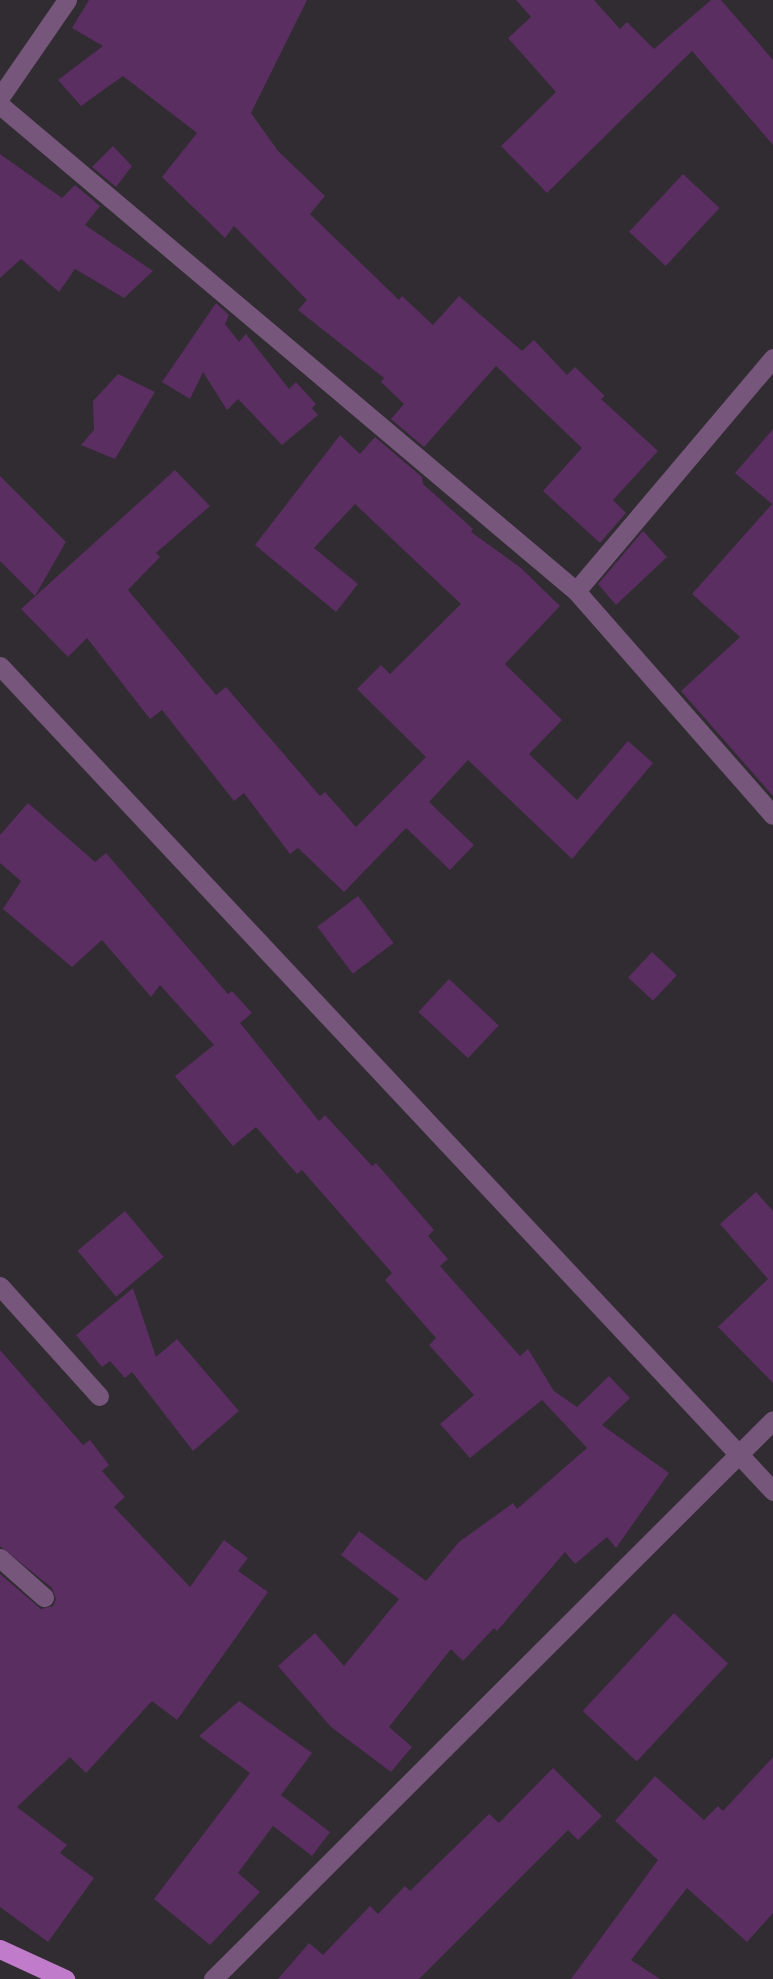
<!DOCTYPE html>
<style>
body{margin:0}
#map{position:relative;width:773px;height:1979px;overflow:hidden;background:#312b32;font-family:"Noto Serif",serif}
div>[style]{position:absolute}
.building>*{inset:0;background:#5a2e61;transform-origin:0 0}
.minor>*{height:19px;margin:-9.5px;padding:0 9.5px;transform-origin:9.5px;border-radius:9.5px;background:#77567c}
.primary>*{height:19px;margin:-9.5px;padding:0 9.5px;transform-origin:9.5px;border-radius:9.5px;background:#c07bca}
span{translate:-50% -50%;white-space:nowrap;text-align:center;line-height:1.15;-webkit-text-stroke:5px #272228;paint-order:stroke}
</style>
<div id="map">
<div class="building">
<div style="clip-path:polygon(89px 0,307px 0,251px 113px,278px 151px,325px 196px,310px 214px,399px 300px,402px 296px,433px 325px,459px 296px,522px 351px,534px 340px,567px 375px,575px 367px,605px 396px,601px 399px,658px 451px,613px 500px,626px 513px,600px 543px,543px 491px,582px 448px,496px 366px,424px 447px,391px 419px,404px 404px,381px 382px,384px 378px,298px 310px,307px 300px,234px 226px,225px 238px,162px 177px,197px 133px,123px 76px,81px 106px,58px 80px,103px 46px,72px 28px)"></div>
<div style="clip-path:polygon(516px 0,594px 0,620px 29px,627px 22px,654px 49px,711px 0,721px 0,773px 60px,773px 145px,692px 51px,547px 193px,501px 146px,556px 92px,508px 38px,531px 17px)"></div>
<div style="clip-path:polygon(113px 146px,132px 166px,116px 187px,92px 167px)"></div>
<div style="clip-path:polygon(0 154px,62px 198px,75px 185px,100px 206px,85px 225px,153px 271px,124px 298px,75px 269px,59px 292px,21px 259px,0 278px)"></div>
<div style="left:683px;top:174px;width:50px;height:79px;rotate:43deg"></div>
<div style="clip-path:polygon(216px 303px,229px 315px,225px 324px,239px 342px,246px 334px,289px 389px,296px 382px,316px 404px,312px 408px,318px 415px,282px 445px,238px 399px,227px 410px,203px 372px,190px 399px,162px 382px)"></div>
<div style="clip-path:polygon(118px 374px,155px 392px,115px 459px,81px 445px,94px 430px,93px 401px)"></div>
<div style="clip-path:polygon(773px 429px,773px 796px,681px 691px,740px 637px,692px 594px,772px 504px,735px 473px)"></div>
<div style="clip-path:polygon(340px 435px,360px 454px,375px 437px,422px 477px,423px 484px,473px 529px,471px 532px,521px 568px,560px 606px,505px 664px,562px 720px,529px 754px,577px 800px,628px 741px,653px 763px,572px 859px,468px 760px,429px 802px,474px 845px,450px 870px,406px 828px,344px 892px,298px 848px,290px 854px,244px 793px,234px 801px,162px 710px,150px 719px,87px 638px,68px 657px,21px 609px,175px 470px,210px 506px,156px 553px,160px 557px,128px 590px,216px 695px,226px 687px,320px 796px,325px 792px,356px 827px,426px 757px,357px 689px,381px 665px,390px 674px,461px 604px,355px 504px,314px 548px,358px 584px,336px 612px,255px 545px)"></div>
<div style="clip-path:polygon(0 476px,66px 542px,35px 596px,0 561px)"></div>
<div style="clip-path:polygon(643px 531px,667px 557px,616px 605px,598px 584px)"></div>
<div style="clip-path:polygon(28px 803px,95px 862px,106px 853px,228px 994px,232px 991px,252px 1013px,240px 1023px,319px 1121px,325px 1115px,372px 1166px,376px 1163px,434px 1230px,428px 1236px,448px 1259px,440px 1266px,520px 1356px,528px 1349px,554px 1391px,577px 1407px,609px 1376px,630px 1398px,602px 1425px,669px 1473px,616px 1548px,607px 1537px,575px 1564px,565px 1552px,497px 1631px,494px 1628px,463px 1661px,451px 1649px,389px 1727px,412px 1747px,391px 1772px,331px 1727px,278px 1666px,315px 1633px,344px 1666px,399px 1599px,341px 1555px,359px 1531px,426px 1581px,459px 1542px,513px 1503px,517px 1509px,587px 1448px,542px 1400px,470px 1458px,440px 1424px,474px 1395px,429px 1345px,436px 1338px,385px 1280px,392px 1273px,302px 1170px,297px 1174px,256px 1127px,233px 1146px,175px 1076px,214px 1045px,160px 985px,151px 997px,102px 940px,72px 967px,3px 909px,21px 881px,0 863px,0 835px)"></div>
<div style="left:358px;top:896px;width:59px;height:51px;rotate:53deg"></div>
<div style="left:652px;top:952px;width:34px;height:35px;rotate:43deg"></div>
<div style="left:449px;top:979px;width:68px;height:45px;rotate:43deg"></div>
<div style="clip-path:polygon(756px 1192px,773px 1211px,773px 1383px,718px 1327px,768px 1279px,720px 1224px)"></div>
<div style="left:125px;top:1211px;width:60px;height:62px;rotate:50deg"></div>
<div style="clip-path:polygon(133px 1288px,156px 1357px,177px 1339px,239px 1411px,193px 1451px,132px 1372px,125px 1378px,110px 1361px,102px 1367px,76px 1335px)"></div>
<div style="clip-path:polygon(0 1350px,83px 1445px,90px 1440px,109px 1465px,102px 1471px,125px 1497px,114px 1507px,190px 1587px,224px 1540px,248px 1558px,238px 1571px,268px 1592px,177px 1720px,152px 1701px,86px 1773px,70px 1757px,17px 1807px,67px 1845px,60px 1853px,94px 1878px,48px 1942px,0 1907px,0 1574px,41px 1609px,53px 1606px,56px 1599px,52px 1588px,0 1546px)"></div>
<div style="left:674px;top:1613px;width:74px;height:134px;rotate:43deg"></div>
<div style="clip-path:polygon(239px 1701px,312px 1753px,281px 1795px,330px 1832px,312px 1856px,273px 1826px,238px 1873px,260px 1892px,210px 1945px,154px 1899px,250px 1773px,199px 1736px)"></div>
<div style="clip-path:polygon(773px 1757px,773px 1913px,747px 1942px,687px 1888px,631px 1960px,660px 1979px,571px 1979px,658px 1860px,615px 1821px,655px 1776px,704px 1820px,718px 1806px,723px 1811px)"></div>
<div style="clip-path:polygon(553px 1768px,602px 1816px,578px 1840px,568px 1830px,419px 1979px,278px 1979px,309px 1943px,323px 1955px,370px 1906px,378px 1914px,405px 1886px,410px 1891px,489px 1814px,499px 1823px)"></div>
</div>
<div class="minor">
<div style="left:0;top:97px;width:118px;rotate:-55.4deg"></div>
<div style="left:0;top:105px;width:754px;rotate:40.16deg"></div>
<div style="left:576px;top:591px;width:298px;rotate:48.7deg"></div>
<div style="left:576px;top:591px;width:305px;rotate:-49.8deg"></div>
<div style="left:0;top:666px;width:1131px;rotate:46.86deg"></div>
<div style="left:0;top:1286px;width:148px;rotate:48deg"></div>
<div style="left:0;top:1558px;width:59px;rotate:41.6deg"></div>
<div style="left:213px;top:1979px;width:791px;rotate:-44.95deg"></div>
</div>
<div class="primary">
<div style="left:0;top:1949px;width:72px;rotate:24.8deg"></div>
</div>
</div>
